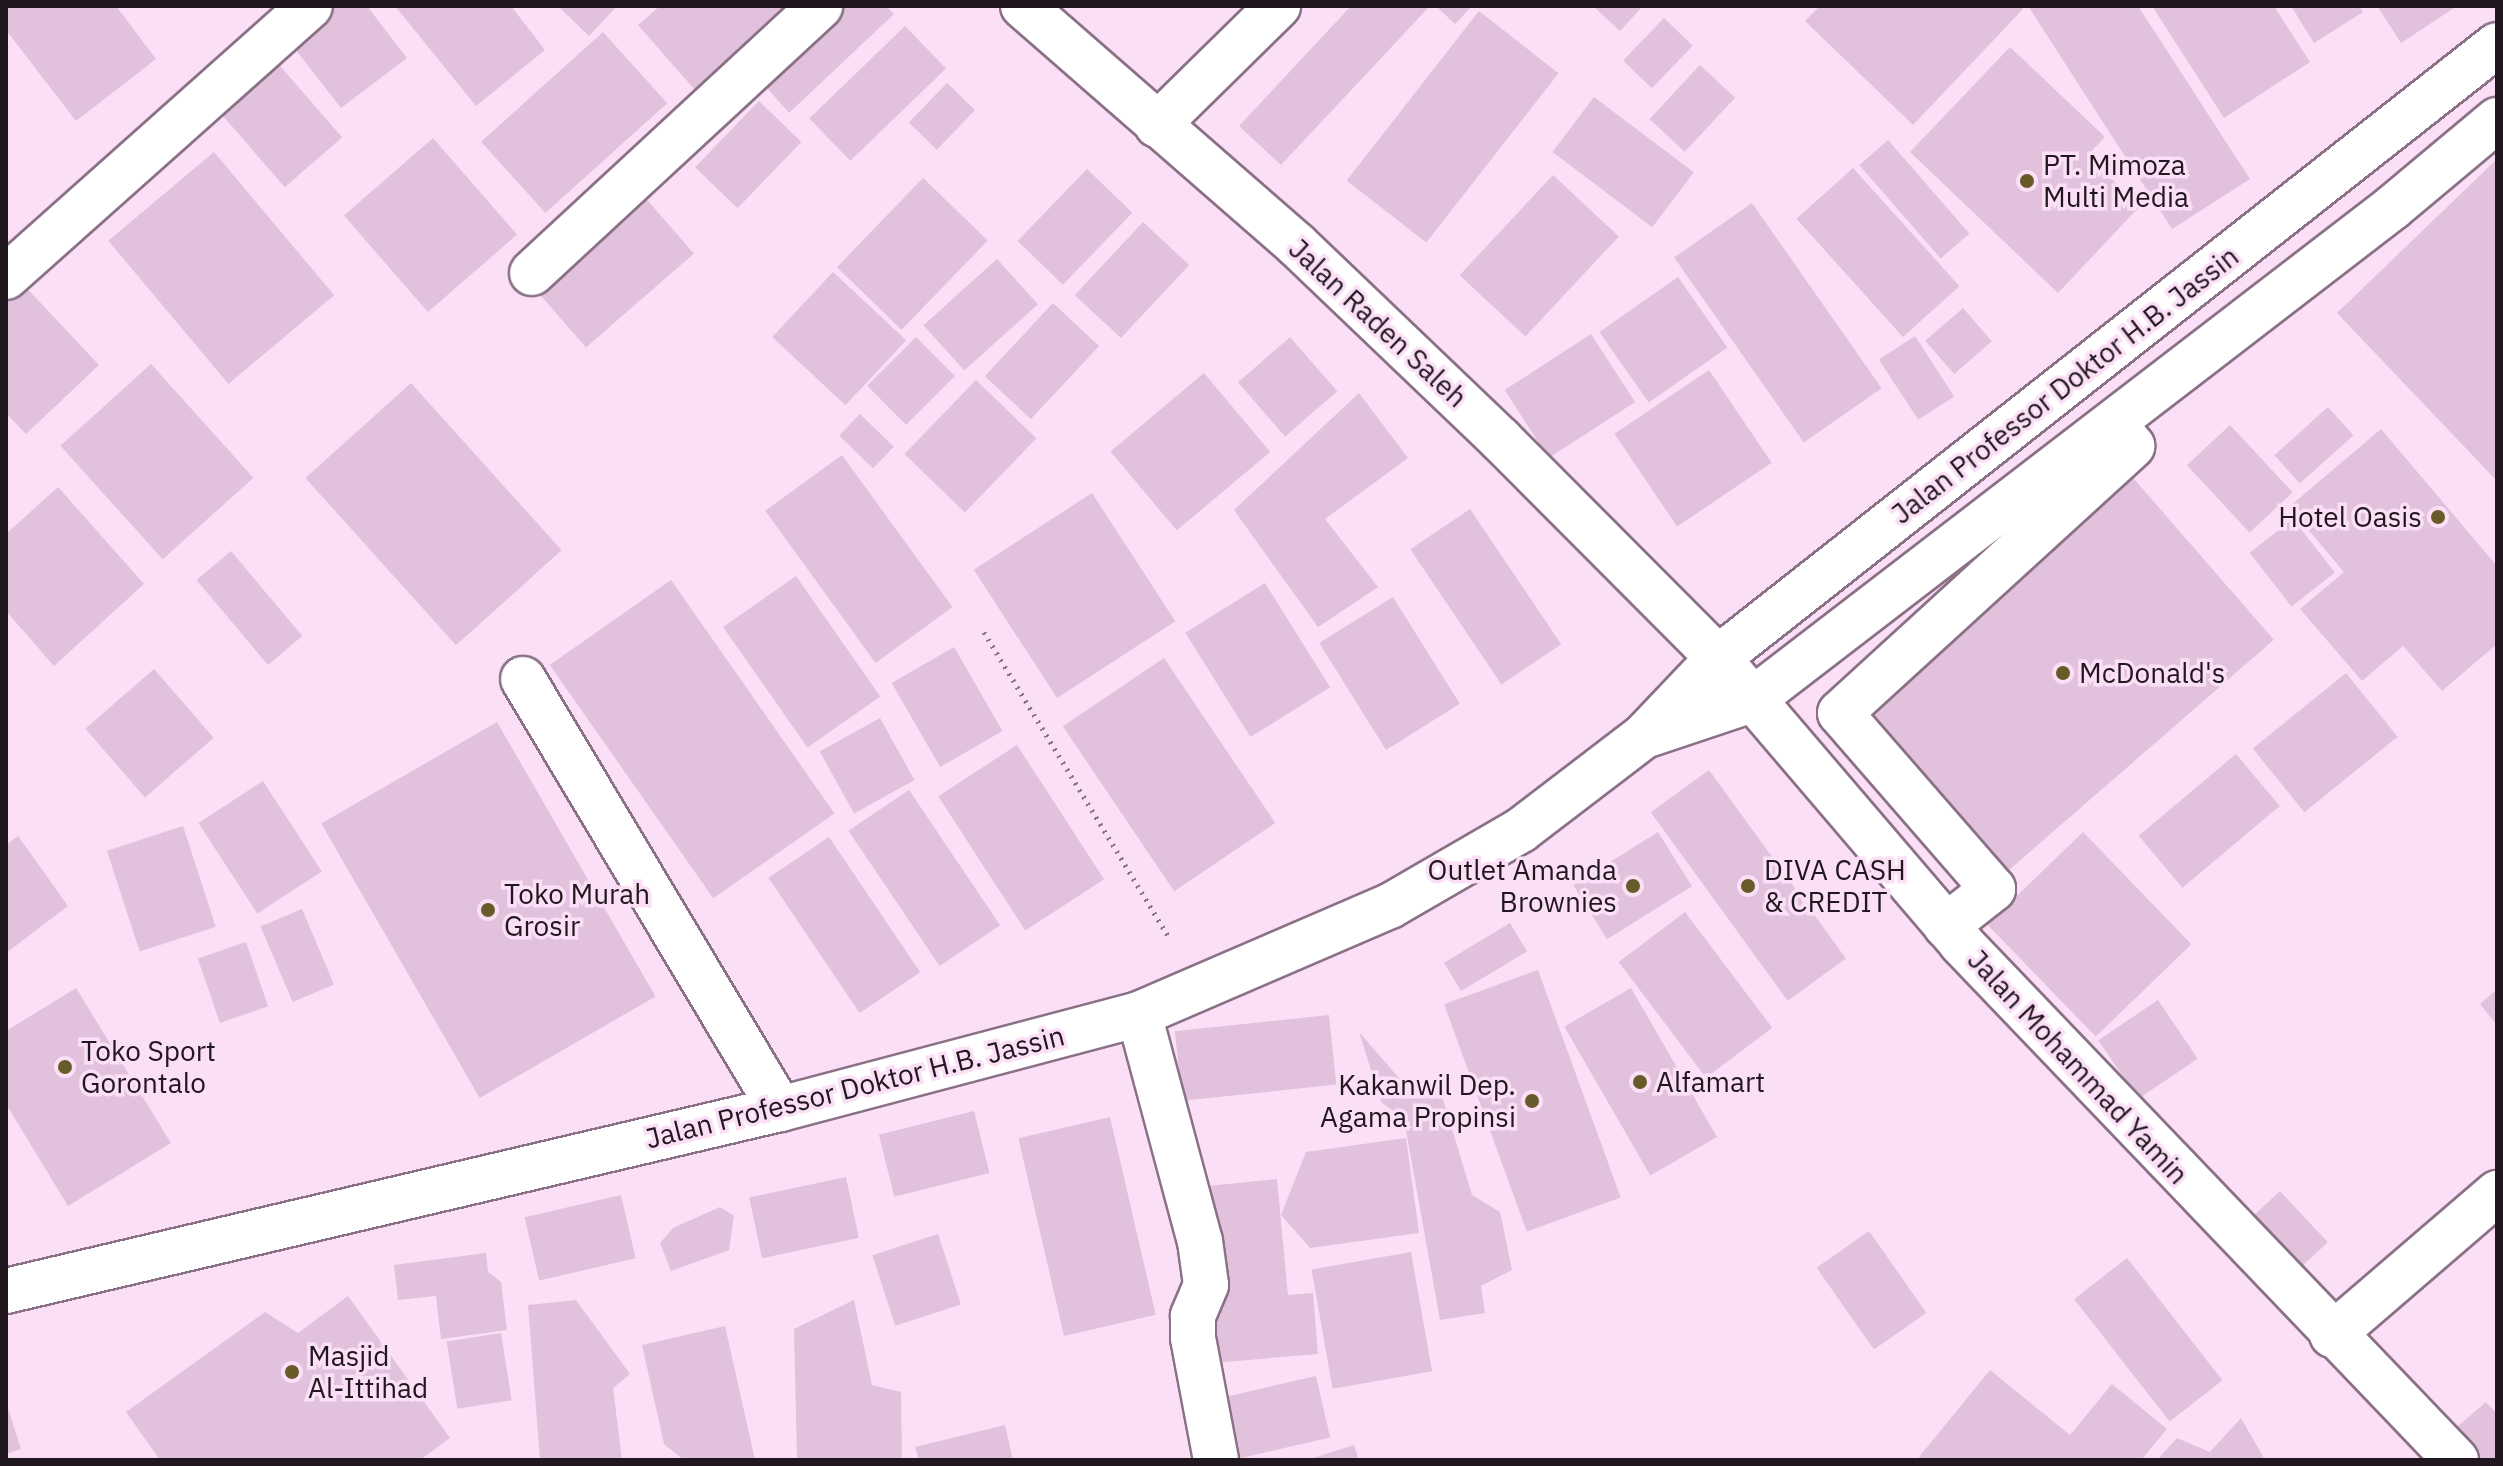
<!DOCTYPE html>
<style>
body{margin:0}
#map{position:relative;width:2503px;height:1466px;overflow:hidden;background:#fbdff7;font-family:"IBM Plex Sans",sans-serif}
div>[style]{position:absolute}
.building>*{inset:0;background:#e1c1dc;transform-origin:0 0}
.path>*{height:5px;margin-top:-2.5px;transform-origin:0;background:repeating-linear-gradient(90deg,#887685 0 2px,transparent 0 8px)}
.roads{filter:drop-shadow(2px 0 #8a7187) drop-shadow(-2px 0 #8a7187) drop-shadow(0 2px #8a7187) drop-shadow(0 -2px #8a7187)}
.minor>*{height:44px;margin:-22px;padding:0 22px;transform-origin:22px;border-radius:22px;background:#fff}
.highway>*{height:44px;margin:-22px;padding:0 22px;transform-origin:22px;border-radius:22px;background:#fff}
.dots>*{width:22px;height:22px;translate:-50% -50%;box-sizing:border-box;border:4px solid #fbdff7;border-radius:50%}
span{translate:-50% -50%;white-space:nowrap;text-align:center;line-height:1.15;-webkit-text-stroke:7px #fbdff7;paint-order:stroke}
.poi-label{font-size:28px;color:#21171f}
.left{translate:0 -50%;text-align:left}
.right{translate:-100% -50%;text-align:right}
.street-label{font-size:28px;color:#21171f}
.frame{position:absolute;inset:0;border:8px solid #21171f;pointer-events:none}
</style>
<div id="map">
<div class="building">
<div style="clip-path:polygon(6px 6px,116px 6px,156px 59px,76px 121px,6px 30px)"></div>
<div style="clip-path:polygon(324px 6px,367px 6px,407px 58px,341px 108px,285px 36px)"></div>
<div style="clip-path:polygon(395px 6px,511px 6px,545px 50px,476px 106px)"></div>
<div style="clip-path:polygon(558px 6px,617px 6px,589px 36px)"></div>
<div style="clip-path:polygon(660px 6px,809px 6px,702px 98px,638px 25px)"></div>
<div style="clip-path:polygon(822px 6px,886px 6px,894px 14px,789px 113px,752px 71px)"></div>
<div style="clip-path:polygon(1351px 6px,1428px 8px,1281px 165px,1239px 126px)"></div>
<div style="clip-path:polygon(1436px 6px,1472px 6px,1455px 24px)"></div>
<div style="clip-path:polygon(1593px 6px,1643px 6px,1620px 31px)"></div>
<div style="clip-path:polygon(1820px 6px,2020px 6px,2023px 9px,1913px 125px,1805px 21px)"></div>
<div style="clip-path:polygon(2028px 6px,2138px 6px,2250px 179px,2172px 229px)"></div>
<div style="clip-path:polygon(2152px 6px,2274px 6px,2310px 62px,2224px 118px)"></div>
<div style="clip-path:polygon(2291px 6px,2359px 6px,2363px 12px,2314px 43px)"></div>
<div style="clip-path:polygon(2377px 6px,2457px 6px,2401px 43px)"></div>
<div style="left:1479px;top:11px;width:101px;height:215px;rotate:38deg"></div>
<div style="left:1664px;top:18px;width:40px;height:59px;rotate:44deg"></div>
<div style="left:905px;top:26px;width:59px;height:133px;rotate:46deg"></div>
<div style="left:603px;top:32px;width:96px;height:164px;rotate:48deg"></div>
<div style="clip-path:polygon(2010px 47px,2105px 137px,2087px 156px,2140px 206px,2058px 293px,1910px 152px)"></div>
<div style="left:268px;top:52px;width:113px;height:76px;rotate:49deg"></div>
<div style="left:1700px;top:65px;width:48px;height:74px;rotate:43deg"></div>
<div style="left:947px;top:83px;width:39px;height:55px;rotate:44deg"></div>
<div style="left:1594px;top:97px;width:125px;height:69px;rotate:37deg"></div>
<div style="left:759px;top:101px;width:59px;height:92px;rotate:44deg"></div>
<div style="left:433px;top:138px;width:128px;height:118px;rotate:49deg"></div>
<div style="left:1888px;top:140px;width:124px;height:38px;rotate:49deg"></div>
<div style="left:214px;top:152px;width:187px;height:138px;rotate:50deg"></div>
<div style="clip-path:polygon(2497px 159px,2497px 481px,2337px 313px)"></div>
<div style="left:1853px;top:168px;width:159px;height:76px;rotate:48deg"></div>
<div style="left:1087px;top:169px;width:63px;height:100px;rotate:44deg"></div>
<div style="left:1553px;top:175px;width:90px;height:137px;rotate:43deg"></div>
<div style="left:923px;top:178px;width:90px;height:124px;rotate:44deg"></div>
<div style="left:642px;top:194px;width:79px;height:143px;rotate:49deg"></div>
<div style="left:1752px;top:203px;width:226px;height:95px;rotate:55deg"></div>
<div style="left:1143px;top:222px;width:63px;height:100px;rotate:43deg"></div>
<div style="left:997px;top:259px;width:61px;height:99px;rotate:48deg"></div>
<div style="left:833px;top:272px;width:100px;height:89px;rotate:43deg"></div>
<div style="left:1678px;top:277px;width:86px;height:96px;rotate:55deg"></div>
<div style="clip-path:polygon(19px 280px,99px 365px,26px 434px,6px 413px,6px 293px)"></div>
<div style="left:1053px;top:303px;width:63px;height:100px;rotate:43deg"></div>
<div style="left:1963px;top:308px;width:44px;height:50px;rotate:49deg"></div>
<div style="left:1591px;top:334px;width:81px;height:103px;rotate:57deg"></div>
<div style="left:1915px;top:336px;width:72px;height:43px;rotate:57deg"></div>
<div style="left:916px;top:337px;width:55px;height:69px;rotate:45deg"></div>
<div style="left:1290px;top:337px;width:72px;height:69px;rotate:49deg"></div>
<div style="left:151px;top:364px;width:153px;height:122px;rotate:48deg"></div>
<div style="left:1709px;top:370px;width:112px;height:114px;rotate:56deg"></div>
<div style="left:1204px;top:373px;width:103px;height:122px;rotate:50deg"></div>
<div style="left:976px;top:380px;width:84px;height:103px;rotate:44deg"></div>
<div style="left:411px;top:383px;width:225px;height:142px;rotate:48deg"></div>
<div style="clip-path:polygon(1359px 393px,1408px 458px,1325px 519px,1378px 587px,1318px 627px,1234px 510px)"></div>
<div style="left:2328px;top:407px;width:38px;height:72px;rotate:48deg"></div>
<div style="left:860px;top:414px;width:47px;height:30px;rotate:44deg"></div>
<div style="left:2230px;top:425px;width:92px;height:59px;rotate:47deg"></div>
<div style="clip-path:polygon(2381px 429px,2497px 566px,2497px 644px,2442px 691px,2403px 646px,2362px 681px,2300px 609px,2344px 572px,2289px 507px)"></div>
<div style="left:842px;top:455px;width:188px;height:95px;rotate:54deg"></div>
<div style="left:2121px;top:464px;width:233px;height:363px;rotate:49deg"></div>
<div style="clip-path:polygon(58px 487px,144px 584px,54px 666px,6px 611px,6px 534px)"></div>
<div style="left:1092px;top:493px;width:153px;height:141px;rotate:57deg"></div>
<div style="left:1470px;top:509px;width:163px;height:72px;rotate:56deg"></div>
<div style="left:2293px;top:519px;width:68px;height:55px;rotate:52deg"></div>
<div style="left:231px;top:551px;width:111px;height:45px;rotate:50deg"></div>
<div style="left:796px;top:576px;width:147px;height:89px;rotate:55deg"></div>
<div style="left:671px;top:580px;width:285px;height:148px;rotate:55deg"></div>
<div style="left:1265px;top:583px;width:123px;height:94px;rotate:58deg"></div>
<div style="left:1393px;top:597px;width:126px;height:87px;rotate:58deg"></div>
<div style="left:954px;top:647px;width:97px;height:72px;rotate:60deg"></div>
<div style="left:1164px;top:658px;width:199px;height:122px;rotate:56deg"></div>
<div style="left:154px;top:669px;width:91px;height:91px;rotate:49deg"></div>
<div style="left:2346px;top:673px;width:82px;height:120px;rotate:51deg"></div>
<div style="left:880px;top:718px;width:71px;height:69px;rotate:61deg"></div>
<div style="left:497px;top:722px;width:317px;height:203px;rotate:60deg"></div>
<div style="left:1017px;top:745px;width:160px;height:94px;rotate:57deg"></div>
<div style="left:2236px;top:754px;width:68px;height:127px;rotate:50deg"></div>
<div style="left:1709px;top:770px;width:233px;height:72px;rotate:54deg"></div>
<div style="left:263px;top:781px;width:108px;height:77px;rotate:57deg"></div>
<div style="left:909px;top:790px;width:163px;height:73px;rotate:56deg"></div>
<div style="left:183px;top:826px;width:106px;height:80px;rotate:72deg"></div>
<div style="left:1658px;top:832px;width:64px;height:100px;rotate:58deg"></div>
<div style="left:2083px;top:832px;width:156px;height:133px;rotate:46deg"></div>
<div style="clip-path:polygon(18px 836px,68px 906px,6px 953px,6px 845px)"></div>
<div style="left:829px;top:837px;width:163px;height:73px;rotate:56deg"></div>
<div style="left:302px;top:909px;width:82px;height:45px;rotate:67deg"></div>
<div style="left:1685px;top:912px;width:145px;height:83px;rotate:53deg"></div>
<div style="left:1510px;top:923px;width:33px;height:77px;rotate:59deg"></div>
<div style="left:246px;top:942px;width:68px;height:51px;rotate:71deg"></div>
<div style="left:1538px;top:970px;width:242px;height:100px;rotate:70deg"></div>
<div style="clip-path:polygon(76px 988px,171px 1143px,68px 1206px,6px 1104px,6px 1031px)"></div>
<div style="left:1631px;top:988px;width:172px;height:77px;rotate:60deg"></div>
<div style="clip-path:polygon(2497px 989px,2497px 1025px,2480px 1004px)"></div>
<div style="left:2158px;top:1000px;width:71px;height:72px;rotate:56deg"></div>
<div style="left:1329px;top:1015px;width:70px;height:155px;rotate:84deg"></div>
<div style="clip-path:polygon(1359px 1032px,1411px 1092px,1438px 1083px,1472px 1195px,1500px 1212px,1512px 1270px,1481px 1286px,1485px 1313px,1440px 1320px,1404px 1119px,1381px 1102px)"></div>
<div style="left:974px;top:1111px;width:64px;height:98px;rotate:76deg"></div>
<div style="left:1110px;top:1117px;width:203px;height:94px;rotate:77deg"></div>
<div style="clip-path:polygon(1406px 1138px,1419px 1233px,1310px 1248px,1281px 1215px,1306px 1152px)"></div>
<div style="left:846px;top:1177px;width:62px;height:99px;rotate:78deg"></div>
<div style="clip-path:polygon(1277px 1179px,1288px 1295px,1313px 1293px,1318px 1354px,1213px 1363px,1198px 1187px)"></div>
<div style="left:2280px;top:1191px;width:70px;height:51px;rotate:47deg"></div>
<div style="left:621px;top:1195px;width:65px;height:99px;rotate:77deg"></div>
<div style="clip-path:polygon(720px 1207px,734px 1216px,729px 1250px,671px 1271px,660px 1243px,673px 1228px)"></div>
<div style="left:1869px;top:1231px;width:100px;height:64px;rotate:55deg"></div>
<div style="left:938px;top:1234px;width:74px;height:69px;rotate:72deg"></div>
<div style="left:1411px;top:1252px;width:121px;height:101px;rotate:80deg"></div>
<div style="clip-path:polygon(486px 1253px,488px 1272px,501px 1282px,507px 1330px,441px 1339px,436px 1296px,398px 1300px,394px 1265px)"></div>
<div style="left:2127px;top:1258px;width:155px;height:67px;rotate:52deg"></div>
<div style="clip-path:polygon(348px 1296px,450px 1438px,420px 1460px,160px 1460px,126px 1412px,265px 1312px,298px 1333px)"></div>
<div style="clip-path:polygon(576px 1300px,630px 1374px,613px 1388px,622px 1460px,540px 1460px,528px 1305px)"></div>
<div style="clip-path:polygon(854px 1300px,872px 1385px,901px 1392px,902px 1460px,797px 1458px,794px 1329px)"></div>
<div style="clip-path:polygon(725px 1326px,755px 1460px,684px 1460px,664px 1444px,642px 1345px)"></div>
<div style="left:501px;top:1333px;width:68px;height:55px;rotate:81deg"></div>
<div style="clip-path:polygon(1990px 1370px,2070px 1435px,2112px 1384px,2167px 1429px,2141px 1460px,1922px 1460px,1919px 1457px)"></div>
<div style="left:1316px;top:1376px;width:63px;height:99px;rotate:77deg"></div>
<div style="clip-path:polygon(6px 1402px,21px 1449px,6px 1454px)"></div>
<div style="clip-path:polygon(2486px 1402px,2497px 1414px,2497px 1460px,2472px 1460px,2450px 1433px)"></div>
<div style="clip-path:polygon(2241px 1418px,2265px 1460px,2157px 1460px,2177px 1438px,2210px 1452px)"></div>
<div style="clip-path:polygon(1005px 1425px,1013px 1460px,919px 1460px,915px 1447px)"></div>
<div style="clip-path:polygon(1354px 1445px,1359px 1460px,1310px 1460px,1310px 1459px)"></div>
</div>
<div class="path">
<div style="left:984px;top:632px;width:358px;rotate:58.8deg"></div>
</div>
<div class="roads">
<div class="minor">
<div style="left:1023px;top:6px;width:364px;rotate:41.1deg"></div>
<div style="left:1297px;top:245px;width:281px;rotate:43.7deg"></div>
<div style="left:1500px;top:439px;width:309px;rotate:45.1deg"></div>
<div style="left:1718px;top:658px;width:375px;rotate:49.5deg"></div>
<div style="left:1961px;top:943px;width:716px;rotate:46.25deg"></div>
<div style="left:1157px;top:125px;width:170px;rotate:-44.5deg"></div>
<div style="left:532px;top:273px;width:393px;rotate:-42.8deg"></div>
<div style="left:6px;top:277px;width:407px;rotate:-41.7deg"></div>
<div style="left:523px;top:679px;width:501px;rotate:59.13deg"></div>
<div style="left:1946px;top:926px;width:60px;rotate:-38.2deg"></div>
<div style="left:1993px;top:889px;width:233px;rotate:-131deg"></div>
<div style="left:1840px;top:713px;width:396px;rotate:-42.4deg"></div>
<div style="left:2132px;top:446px;width:29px;rotate:-128deg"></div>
<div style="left:1139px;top:1014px;width:235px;rotate:75deg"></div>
<div style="left:1200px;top:1241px;width:44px;rotate:82.2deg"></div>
<div style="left:1206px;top:1285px;width:34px;rotate:113deg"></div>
<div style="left:1193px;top:1316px;width:22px;rotate:90deg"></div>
<div style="left:1193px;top:1338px;width:124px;rotate:79.3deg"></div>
<div style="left:2332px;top:1335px;width:218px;rotate:-40.7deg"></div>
</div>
<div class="highway">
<div style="left:1650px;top:734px;width:108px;rotate:-18.4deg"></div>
<div style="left:1752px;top:700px;width:809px;rotate:-37.56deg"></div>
<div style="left:2393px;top:207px;width:136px;rotate:-39.9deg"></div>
<div style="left:6px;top:1291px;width:795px;rotate:-13.23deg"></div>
<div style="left:780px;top:1109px;width:371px;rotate:-14.8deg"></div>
<div style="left:1139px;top:1014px;width:273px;rotate:-23.3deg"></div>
<div style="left:1390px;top:906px;width:151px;rotate:-30.1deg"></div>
<div style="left:1521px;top:830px;width:155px;rotate:-37.4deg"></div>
<div style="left:1644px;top:736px;width:108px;rotate:-46.5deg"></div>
<div style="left:1718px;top:658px;width:991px;rotate:-38.2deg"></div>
</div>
</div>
<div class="dots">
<div style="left:2027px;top:181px;background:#675c29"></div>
<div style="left:2438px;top:517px;background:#675c29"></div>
<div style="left:2063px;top:673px;background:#675c29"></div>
<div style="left:1633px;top:886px;background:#675c29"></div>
<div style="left:1748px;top:886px;background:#675c29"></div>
<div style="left:488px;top:910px;background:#675c29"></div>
<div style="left:65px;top:1067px;background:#675c29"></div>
<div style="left:1640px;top:1082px;background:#675c29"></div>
<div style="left:1532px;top:1101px;background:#675c29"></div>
<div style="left:292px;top:1372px;background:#675c29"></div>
</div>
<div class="poi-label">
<span class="left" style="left:2043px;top:181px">PT. Mimoza<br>Multi Media</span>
<span class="right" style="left:2422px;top:517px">Hotel Oasis</span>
<span class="left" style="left:2079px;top:673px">McDonald's</span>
<span class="right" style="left:1617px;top:886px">Outlet Amanda<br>Brownies</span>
<span class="left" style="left:1764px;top:886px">DIVA CASH<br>&amp; CREDIT</span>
<span class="left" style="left:504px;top:910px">Toko Murah<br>Grosir</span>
<span class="left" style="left:81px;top:1067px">Toko Sport<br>Gorontalo</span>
<span class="left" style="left:1656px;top:1082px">Alfamart</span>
<span class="right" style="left:1516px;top:1101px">Kakanwil Dep.<br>Agama Propinsi</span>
<span class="left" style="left:308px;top:1372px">Masjid<br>Al-Ittihad</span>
</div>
<div class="street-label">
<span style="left:1378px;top:323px;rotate:43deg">Jalan Raden Saleh</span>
<span style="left:2065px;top:385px;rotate:-38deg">Jalan Professor Doktor H.B. Jassin</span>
<span style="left:2078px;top:1067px;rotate:47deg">Jalan Mohammad Yamin</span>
<span style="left:855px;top:1087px;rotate:-14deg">Jalan Professor Doktor H.B. Jassin</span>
</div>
<div class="frame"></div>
</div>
